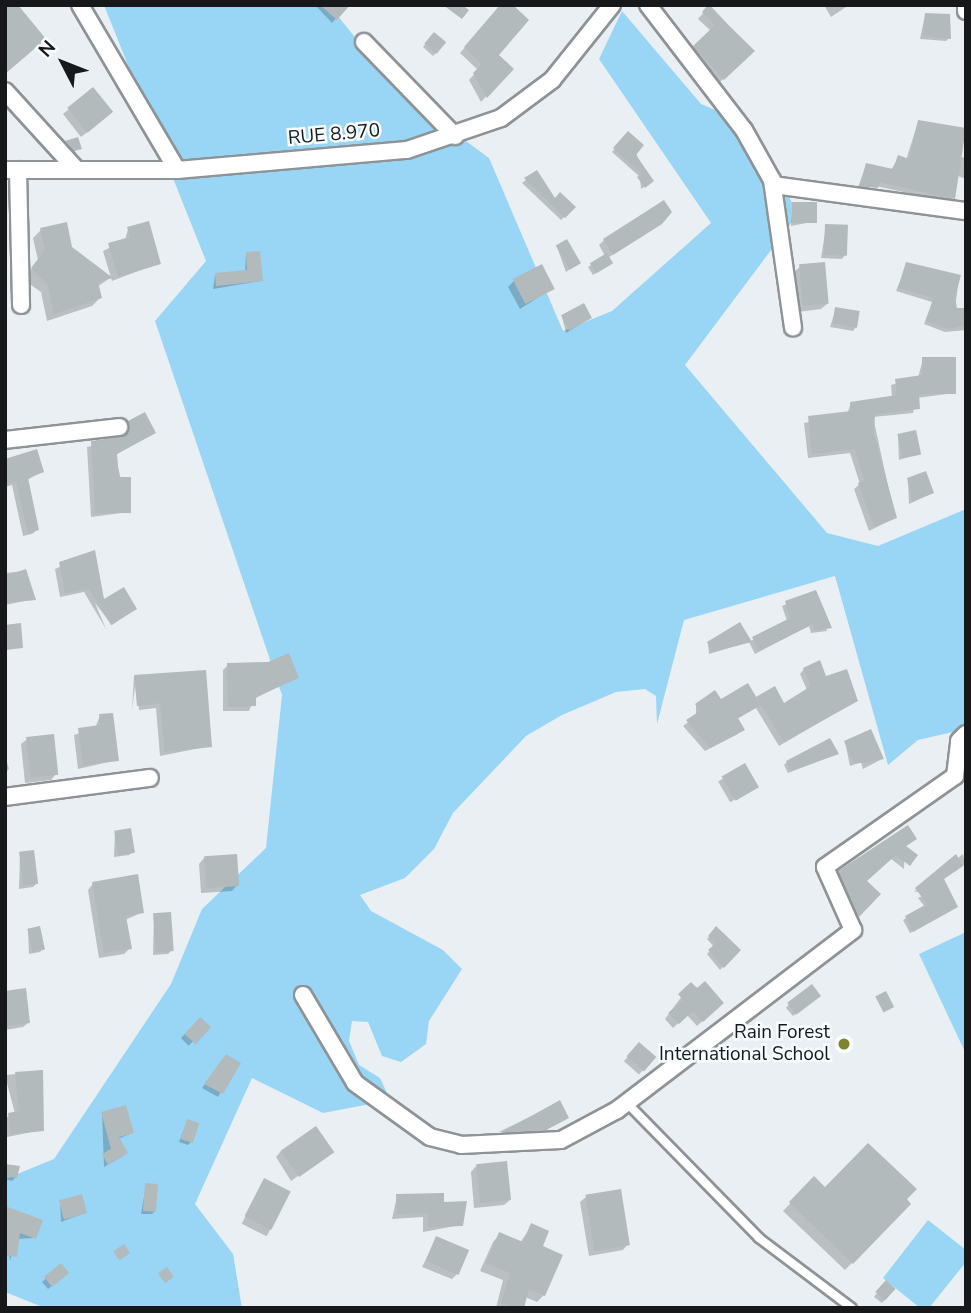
<!DOCTYPE html>
<style>
body{margin:0}
#map{position:relative;width:971px;height:1313px;overflow:hidden;background:#e9eff3;font-family:"Nunito Sans",sans-serif}
div>[style]{position:absolute}
.green>*{inset:0;background:#99d6f5}
.shadow>*{inset:0;background:#0003;transform-origin:0 0}
.building>*{inset:0;background:#b3babb;transform-origin:0 0}
.roads{filter:drop-shadow(2px 0 #8d9396) drop-shadow(-2px 0 #8d9396) drop-shadow(0 2px #8d9396) drop-shadow(0 -2px #8d9396)}
.service>*{height:8px;margin:-4px;padding:0 4px;transform-origin:4px;border-radius:4px;background:#fff}
.minor>*{height:16px;margin:-8px;padding:0 8px;transform-origin:8px;border-radius:8px;background:#fff}
.dots>*{width:19px;height:19px;translate:-50% -50%;box-sizing:border-box;border:4px solid #f7fcff;border-radius:50%}
span{translate:-50% -50%;white-space:nowrap;text-align:center;line-height:1.15;-webkit-text-stroke:5px #f7fcff;paint-order:stroke}
.street-label{font-size:19px;color:#161819}
.poi-label{font-size:19px;color:#161819}
.right{translate:-100% -50%;text-align:right}
.frame{position:absolute;inset:0;border:7px solid #161819;pointer-events:none}
.north{position:absolute;left:28px;top:28px;width:70px;height:70px;-webkit-text-stroke:5px #f7fcff;paint-order:stroke;rotate:312deg;font-size:19px;font-weight:700;line-height:28px;text-align:center;color:#161819}
.north::after{content:'';display:block;margin:auto;width:24px;height:32px;background:#161819;clip-path:polygon(50% 0,100% 100%,50% 72%,0 100%)}
</style>
<div id="map">
<div class="green">
<div style="clip-path:polygon(104px 5px,329px 5px,399px 92px,489px 158px,563px 331px,612px 311px,711px 223px,599px 59px,622px 11px,701px 104px,752px 126px,798px 214px,685px 365px,827px 533px,878px 546px,966px 509px,966px 729px,918px 740px,888px 765px,835px 576px,684px 620px,657px 724px,656px 696px,645px 689px,616px 692px,562px 715px,526px 736px,453px 813px,434px 849px,405px 878px,360px 895px,371px 911px,443px 950px,462px 969px,429px 1021px,426px 1044px,401px 1062px,382px 1056px,368px 1022px,352px 1021px,349px 1041px,359px 1065px,380px 1078px,393px 1106px,381px 1102px,323px 1113px,252px 1078px,195px 1204px,233px 1254px,242px 1308px,45px 1308px,5px 1292px,5px 1179px,54px 1159px,171px 984px,202px 909px,266px 848px,282px 695px,155px 321px,206px 261px)"></div>
<div style="clip-path:polygon(966px 932px,966px 1054px,919px 954px)"></div>
<div style="clip-path:polygon(928px 1220px,966px 1250px,966px 1262px,929px 1308px,920px 1308px,883px 1278px)"></div>
</div>
<div class="shadow">
<div style="clip-path:polygon(315px 5px,348px 5px,332px 23px)"></div>
<div style="clip-path:polygon(502px 5px,497px 55px,512px 69px,481px 102px,469px 80px,478px 70px,460px 53px)"></div>
<div style="clip-path:polygon(710px 5px,752px 51px,718px 84px,689px 52px,711px 31px,698px 19px)"></div>
<div style="clip-path:polygon(824px 5px,849px 5px,831px 17px)"></div>
<div style="clip-path:polygon(925px 15px,949px 38px,946px 41px,920px 39px)"></div>
<div style="clip-path:polygon(434px 34px,436px 53px,433px 56px,423px 47px)"></div>
<div style="clip-path:polygon(93px 89px,105px 118px,81px 137px,63px 114px)"></div>
<div style="clip-path:polygon(918px 122px,966px 130px,960px 157px,966px 158px,966px 179px,958px 176px,953px 198px,949px 202px,876px 186px,857px 190px,866px 165px,891px 170px,899px 157px,906px 160px)"></div>
<div style="clip-path:polygon(628px 134px,649px 184px,641px 189px,640px 177px,612px 152px)"></div>
<div style="clip-path:polygon(77px 139px,80px 148px,70px 154px,63px 146px)"></div>
<div style="clip-path:polygon(536px 172px,554px 201px,574px 207px,561px 220px,522px 183px)"></div>
<div style="clip-path:polygon(793px 204px,817px 221px,791px 226px)"></div>
<div style="clip-path:polygon(665px 217px,608px 258px,611px 263px,593px 275px,588px 267px,605px 256px,599px 245px,604px 240px)"></div>
<div style="clip-path:polygon(826px 226px,845px 255px,842px 259px,821px 258px)"></div>
<div style="clip-path:polygon(128px 229px,159px 263px,112px 281px,103px 251px,125px 240px)"></div>
<div style="clip-path:polygon(41px 230px,110px 278px,97px 287px,100px 298px,92px 306px,47px 321px,41px 292px,24px 280px,38px 260px,33px 238px)"></div>
<div style="clip-path:polygon(557px 247px,579px 263px,566px 272px)"></div>
<div style="clip-path:polygon(246px 254px,261px 281px,213px 289px,215px 275px,245px 272px)"></div>
<div style="clip-path:polygon(907px 264px,959px 276px,955px 310px,966px 310px,966px 330px,945px 332px,924px 324px,932px 302px,896px 291px)"></div>
<div style="clip-path:polygon(800px 267px,827px 304px,821px 309px,798px 312px,794px 272px)"></div>
<div style="clip-path:polygon(514px 281px,553px 288px,520px 309px,508px 287px)"></div>
<div style="clip-path:polygon(836px 309px,856px 327px,853px 331px,830px 327px)"></div>
<div style="clip-path:polygon(562px 317px,590px 318px,566px 333px)"></div>
<div style="clip-path:polygon(923px 359px,954px 393px,917px 398px,913px 413px,873px 417px,895px 518px,869px 531px,854px 489px,860px 484px,850px 453px,808px 458px,804px 423px,847px 414px,851px 403px,892px 397px,891px 385px,918px 378px)"></div>
<div style="clip-path:polygon(129px 423px,154px 433px,115px 455px,129px 512px,91px 517px,87px 447px,122px 438px)"></div>
<div style="clip-path:polygon(898px 436px,919px 453px,899px 460px)"></div>
<div style="clip-path:polygon(5px 460px,42px 472px,27px 480px,37px 530px,32px 534px,23px 536px,12px 485px,5px 487px)"></div>
<div style="clip-path:polygon(908px 479px,932px 493px,909px 504px)"></div>
<div style="clip-path:polygon(93px 552px,103px 602px,135px 609px,112px 625px,95px 603px,106px 629px,84px 592px,60px 597px,55px 569px)"></div>
<div style="clip-path:polygon(25px 571px,34px 599px,5px 605px,5px 573px)"></div>
<div style="clip-path:polygon(815px 592px,827px 631px,811px 633px,809px 626px,755px 654px,749px 642px,709px 654px,708px 643px,749px 642px,787px 621px,782px 606px)"></div>
<div style="clip-path:polygon(228px 665px,297px 677px,254px 699px,249px 711px,223px 711px,223px 670px)"></div>
<div style="clip-path:polygon(804px 669px,856px 701px,779px 746px,756px 708px,737px 719px,738px 734px,705px 751px,683px 726px,696px 716px,696px 705px,755px 700px,784px 705px,807px 690px,800px 674px)"></div>
<div style="clip-path:polygon(134px 676px,210px 746px,160px 756px,156px 708px,139px 710px,136px 679px,132px 710px)"></div>
<div style="clip-path:polygon(100px 716px,117px 760px,78px 769px,74px 735px,95px 728px)"></div>
<div style="clip-path:polygon(27px 739px,56px 774px,51px 780px,25px 783px,21px 744px)"></div>
<div style="clip-path:polygon(845px 742px,882px 759px,863px 769px,861px 762px,850px 766px)"></div>
<div style="clip-path:polygon(837px 754px,788px 773px,784px 765px,787px 762px)"></div>
<div style="clip-path:polygon(5px 755px,9px 769px,5px 773px)"></div>
<div style="left:745px;top:766px;width:24px;height:31px;rotate:60deg"></div>
<div style="clip-path:polygon(115px 832px,133px 852px,129px 855px,114px 857px)"></div>
<div style="clip-path:polygon(915px 839px,905px 847px,904px 869px,890px 858px,864px 882px,878px 894px,854px 920px,834px 877px)"></div>
<div style="clip-path:polygon(20px 853px,36px 884px,33px 887px,19px 889px)"></div>
<div style="clip-path:polygon(963px 854px,966px 870px,964px 865px,943px 879px,952px 910px,910px 933px,903px 920px,925px 907px,918px 898px,934px 890px,914px 892px)"></div>
<div style="clip-path:polygon(204px 858px,237px 885px,232px 891px,201px 893px,199px 864px)"></div>
<div style="clip-path:polygon(93px 884px,143px 912px,125px 920px,130px 948px,124px 954px,99px 958px,88px 890px)"></div>
<div style="clip-path:polygon(154px 915px,172px 950px,168px 954px,153px 955px)"></div>
<div style="clip-path:polygon(717px 929px,739px 950px,720px 970px,707px 954px,714px 947px,707px 939px)"></div>
<div style="clip-path:polygon(28px 931px,43px 949px,40px 952px,29px 954px)"></div>
<div style="clip-path:polygon(691px 984px,722px 1003px,697px 1026px,687px 1015px,673px 1028px,665px 1019px)"></div>
<div style="clip-path:polygon(5px 992px,29px 1022px,23px 1027px,5px 1030px)"></div>
<div style="clip-path:polygon(815px 999px,793px 1016px,786px 1008px,789px 1004px)"></div>
<div style="left:200px;top:1019px;width:11px;height:27px;rotate:45deg"></div>
<div style="left:639px;top:1044px;width:20px;height:23px;rotate:41deg"></div>
<div style="clip-path:polygon(223px 1059px,238px 1064px,218px 1097px,202px 1088px)"></div>
<div style="clip-path:polygon(41px 1072px,42px 1130px,7px 1137px,5px 1118px,15px 1114px,5px 1075px)"></div>
<div style="clip-path:polygon(560px 1102px,567px 1118px,541px 1133px,499px 1132px)"></div>
<div style="clip-path:polygon(102px 1113px,132px 1133px,118px 1139px,123px 1156px,104px 1167px)"></div>
<div style="clip-path:polygon(187px 1121px,192px 1141px,188px 1145px,179px 1142px)"></div>
<div style="clip-path:polygon(281px 1151px,331px 1152px,291px 1181px,276px 1157px)"></div>
<div style="clip-path:polygon(5px 1165px,16px 1177px,12px 1181px,5px 1179px)"></div>
<div style="clip-path:polygon(476px 1166px,510px 1200px,504px 1205px,474px 1208px,471px 1172px)"></div>
<div style="clip-path:polygon(814px 1179px,825px 1190px,909px 1204px,845px 1270px,783px 1211px)"></div>
<div style="left:264px;top:1180px;width:28px;height:49px;rotate:27deg"></div>
<div style="clip-path:polygon(146px 1185px,156px 1210px,152px 1214px,141px 1214px)"></div>
<div style="clip-path:polygon(397px 1196px,461px 1225px,423px 1232px,423px 1217px,392px 1219px)"></div>
<div style="clip-path:polygon(586px 1197px,628px 1244px,623px 1250px,589px 1256px,580px 1202px)"></div>
<div style="clip-path:polygon(60px 1201px,85px 1213px,61px 1222px)"></div>
<div style="clip-path:polygon(5px 1208px,34px 1238px,17px 1239px,10px 1261px)"></div>
<div style="clip-path:polygon(532px 1225px,541px 1247px,544px 1295px,537px 1302px,525px 1297px,522px 1308px,496px 1308px,503px 1280px,480px 1271px,493px 1242px,500px 1234px,520px 1243px)"></div>
<div style="clip-path:polygon(437px 1238px,457px 1274px,452px 1279px,422px 1267px)"></div>
<div style="clip-path:polygon(61px 1265px,64px 1276px,48px 1289px,42px 1282px)"></div>
<div style="clip-path:polygon(883px 1286px,894px 1289px,882px 1303px,874px 1297px)"></div>
</div>
<div class="building">
<div style="clip-path:polygon(5px 5px,18px 5px,46px 39px,5px 74px)"></div>
<div style="clip-path:polygon(320px 5px,350px 5px,337px 20px)"></div>
<div style="clip-path:polygon(443px 5px,462px 5px,469px 10px,462px 19px)"></div>
<div style="clip-path:polygon(500px 5px,513px 5px,529px 20px,499px 55px,514px 69px,487px 98px,473px 73px,482px 64px,464px 47px)"></div>
<div style="clip-path:polygon(708px 5px,755px 51px,724px 80px,693px 46px,715px 25px,702px 12px)"></div>
<div style="clip-path:polygon(925px 13px,950px 14px,951px 39px,923px 36px)"></div>
<div style="left:434px;top:32px;width:16px;height:15px;rotate:40deg"></div>
<div style="left:93px;top:87px;width:32px;height:33px;rotate:51deg"></div>
<div style="clip-path:polygon(918px 120px,966px 128px,955px 199px,879px 182px,878px 188px,860px 186px,866px 163px,893px 169px,898px 155px,909px 159px)"></div>
<div style="clip-path:polygon(628px 131px,644px 145px,636px 155px,654px 181px,645px 188px,637px 177px,642px 174px,613px 148px)"></div>
<div style="clip-path:polygon(78px 137px,82px 149px,74px 151px,65px 141px)"></div>
<div style="clip-path:polygon(537px 170px,555px 198px,560px 192px,576px 207px,565px 218px,524px 178px)"></div>
<div style="clip-path:polygon(664px 200px,672px 212px,662px 224px,613px 255px,603px 239px)"></div>
<div style="left:792px;top:202px;width:25px;height:21px"></div>
<div style="clip-path:polygon(149px 221px,161px 264px,118px 277px,108px 243px,130px 237px,127px 227px)"></div>
<div style="clip-path:polygon(67px 222px,72px 247px,113px 278px,98px 282px,102px 298px,54px 314px,48px 285px,31px 268px,45px 250px,40px 228px)"></div>
<div style="left:825px;top:224px;width:23px;height:31px;rotate:2deg"></div>
<div style="left:567px;top:239px;width:28px;height:13px;rotate:60deg"></div>
<div style="clip-path:polygon(260px 251px,263px 281px,216px 286px,215px 273px,247px 270px,246px 252px)"></div>
<div style="left:607px;top:253px;width:12px;height:20px;rotate:59deg"></div>
<div style="left:825px;top:262px;width:42px;height:26px;rotate:85deg"></div>
<div style="clip-path:polygon(906px 262px,961px 275px,955px 298px,957px 308px,966px 308px,966px 325px,949px 329px,926px 321px,934px 298px,898px 288px)"></div>
<div style="left:542px;top:264px;width:28px;height:33px;rotate:63deg"></div>
<div style="left:584px;top:303px;width:17px;height:26px;rotate:62deg"></div>
<div style="left:835px;top:307px;width:25px;height:17px;rotate:9deg"></div>
<div style="clip-path:polygon(922px 357px,956px 357px,956px 394px,919px 394px,920px 409px,875px 414px,874px 434px,897px 518px,874px 527px,858px 483px,864px 480px,855px 449px,812px 454px,808px 416px,851px 411px,850px 402px,897px 395px,895px 379px,922px 375px)"></div>
<div style="clip-path:polygon(145px 412px,156px 433px,117px 454px,119px 477px,131px 477px,131px 513px,95px 513px,91px 441px,125px 436px,128px 421px)"></div>
<div style="left:916px;top:430px;width:25px;height:19px;rotate:78deg"></div>
<div style="clip-path:polygon(37px 449px,44px 472px,28px 478px,39px 530px,28px 533px,16px 481px,5px 485px,5px 459px)"></div>
<div style="clip-path:polygon(926px 471px,934px 493px,912px 502px,907px 478px)"></div>
<div style="clip-path:polygon(95px 550px,104px 599px,124px 587px,137px 609px,111px 625px,89px 589px,65px 593px,59px 562px)"></div>
<div style="clip-path:polygon(26px 569px,36px 600px,5px 603px,5px 576px)"></div>
<div style="clip-path:polygon(816px 590px,832px 628px,814px 631px,813px 624px,759px 651px,752px 637px,790px 618px,785px 601px)"></div>
<div style="clip-path:polygon(740px 622px,752px 642px,711px 652px,707px 642px)"></div>
<div style="clip-path:polygon(21px 623px,23px 648px,5px 650px,5px 625px)"></div>
<div style="clip-path:polygon(289px 653px,299px 678px,256px 697px,256px 706px,228px 707px,227px 663px,268px 662px)"></div>
<div style="clip-path:polygon(820px 660px,826px 676px,847px 669px,858px 701px,784px 742px,756px 697px,775px 686px,784px 703px,811px 686px,803px 668px)"></div>
<div style="clip-path:polygon(206px 670px,212px 747px,165px 752px,160px 703px,137px 706px,134px 675px)"></div>
<div style="clip-path:polygon(748px 683px,761px 705px,738px 718px,745px 730px,710px 748px,686px 720px,700px 711px,695px 704px,715px 690px,721px 699px)"></div>
<div style="clip-path:polygon(113px 713px,119px 761px,83px 765px,78px 728px,100px 725px,99px 714px)"></div>
<div style="clip-path:polygon(871px 729px,884px 759px,854px 764px,844px 741px)"></div>
<div style="left:54px;top:734px;width:41px;height:28px;rotate:84deg"></div>
<div style="clip-path:polygon(830px 738px,839px 754px,791px 771px,786px 761px)"></div>
<div style="left:745px;top:763px;width:28px;height:27px;rotate:60deg"></div>
<div style="clip-path:polygon(908px 825px,917px 839px,906px 846px,918px 855px,910px 866px,896px 855px,867px 881px,881px 894px,859px 917px,838px 871px)"></div>
<div style="left:131px;top:828px;width:25px;height:17px;rotate:81deg"></div>
<div style="left:34px;top:850px;width:34px;height:15px;rotate:83deg"></div>
<div style="left:237px;top:854px;width:32px;height:33px;rotate:86deg"></div>
<div style="clip-path:polygon(956px 854px,963px 866px,944px 879px,958px 907px,913px 932px,905px 916px,927px 904px,915px 888px)"></div>
<div style="clip-path:polygon(138px 874px,144px 913px,126px 916px,132px 949px,104px 953px,92px 882px)"></div>
<div style="left:171px;top:912px;width:39px;height:18px;rotate:86deg"></div>
<div style="left:40px;top:926px;width:24px;height:13px;rotate:78deg"></div>
<div style="clip-path:polygon(716px 926px,741px 950px,724px 968px,708px 950px,716px 943px,708px 936px)"></div>
<div style="clip-path:polygon(705px 981px,724px 1003px,703px 1022px,693px 1011px,679px 1024px,668px 1013px,683px 1000px,678px 994px,691px 982px,697px 988px)"></div>
<div style="left:812px;top:984px;width:15px;height:31px;rotate:53deg"></div>
<div style="clip-path:polygon(26px 988px,30px 1023px,5px 1026px,5px 991px)"></div>
<div style="left:886px;top:991px;width:18px;height:12px;rotate:63deg"></div>
<div style="left:200px;top:1017px;width:15px;height:23px;rotate:42deg"></div>
<div style="left:639px;top:1042px;width:23px;height:19px;rotate:41deg"></div>
<div style="clip-path:polygon(226px 1054px,241px 1063px,223px 1094px,204px 1084px)"></div>
<div style="clip-path:polygon(43px 1070px,44px 1131px,11px 1134px,8px 1113px,19px 1111px,15px 1072px)"></div>
<div style="clip-path:polygon(560px 1100px,569px 1118px,546px 1130px,501px 1133px)"></div>
<div style="clip-path:polygon(126px 1105px,134px 1133px,119px 1137px,128px 1153px,108px 1165px,102px 1154px,111px 1149px,101px 1112px)"></div>
<div style="left:187px;top:1119px;width:13px;height:21px;rotate:18deg"></div>
<div style="left:316px;top:1126px;width:32px;height:43px;rotate:55deg"></div>
<div style="clip-path:polygon(868px 1143px,917px 1189px,907px 1199px,911px 1204px,853px 1264px,789px 1202px,814px 1176px,825px 1187px)"></div>
<div style="left:507px;top:1161px;width:39px;height:31px;rotate:84deg"></div>
<div style="clip-path:polygon(5px 1164px,20px 1166px,17px 1178px,5px 1176px)"></div>
<div style="left:264px;top:1178px;width:30px;height:43px;rotate:27deg"></div>
<div style="left:145px;top:1183px;width:13px;height:28px;rotate:4deg"></div>
<div style="left:621px;top:1189px;width:57px;height:36px;rotate:81deg"></div>
<div style="clip-path:polygon(444px 1193px,444px 1202px,467px 1201px,463px 1226px,428px 1227px,428px 1213px,397px 1214px,396px 1194px)"></div>
<div style="left:82px;top:1194px;width:20px;height:24px;rotate:75deg"></div>
<div style="clip-path:polygon(5px 1206px,43px 1220px,36px 1239px,20px 1233px,17px 1257px,5px 1255px)"></div>
<div style="clip-path:polygon(531px 1223px,549px 1231px,543px 1246px,563px 1255px,545px 1296px,529px 1289px,524px 1308px,501px 1304px,510px 1273px,486px 1263px,499px 1232px,523px 1242px)"></div>
<div style="left:436px;top:1236px;width:36px;height:27px;rotate:23deg"></div>
<div style="left:124px;top:1244px;width:11px;height:13px;rotate:56deg"></div>
<div style="left:61px;top:1263px;width:13px;height:22px;rotate:51deg"></div>
<div style="left:167px;top:1267px;width:12px;height:11px;rotate:55deg"></div>
<div style="left:886px;top:1280px;width:13px;height:16px;rotate:42deg"></div>
</div>
<div class="roads">
<div class="service">
<div style="left:626px;top:1102px;width:190px;rotate:45.6deg"></div>
<div style="left:759px;top:1238px;width:116px;rotate:37deg"></div>
</div>
<div class="minor">
<div style="left:80px;top:5px;width:191px;rotate:59.5deg"></div>
<div style="left:648px;top:5px;width:158px;rotate:52.5deg"></div>
<div style="left:744px;top:130px;width:57px;rotate:60.8deg"></div>
<div style="left:772px;top:180px;width:149px;rotate:81.9deg"></div>
<div style="left:966px;top:5px;width:6px;rotate:90deg"></div>
<div style="left:364px;top:42px;width:131px;rotate:45.9deg"></div>
<div style="left:5px;top:91px;width:105px;rotate:47.7deg"></div>
<div style="left:5px;top:170px;width:172px"></div>
<div style="left:177px;top:170px;width:231px;rotate:-5deg"></div>
<div style="left:407px;top:150px;width:99px;rotate:-18.8deg"></div>
<div style="left:501px;top:118px;width:64px;rotate:-36.7deg"></div>
<div style="left:552px;top:80px;width:96px;rotate:-51.3deg"></div>
<div style="left:18px;top:170px;width:135px;rotate:88.7deg"></div>
<div style="left:773px;top:185px;width:195px;rotate:7.7deg"></div>
<div style="left:5px;top:440px;width:115px;rotate:-6.5deg"></div>
<div style="left:5px;top:797px;width:146px;rotate:-7.5deg"></div>
<div style="left:303px;top:995px;width:102px;rotate:59.4deg"></div>
<div style="left:355px;top:1083px;width:92px;rotate:35.8deg"></div>
<div style="left:430px;top:1137px;width:32px;rotate:14deg"></div>
<div style="left:461px;top:1145px;width:100px;rotate:-2.9deg"></div>
<div style="left:561px;top:1140px;width:64px;rotate:-28.2deg"></div>
<div style="left:617px;top:1110px;width:297px;rotate:-37.3deg"></div>
<div style="left:853px;top:930px;width:69px;rotate:-114deg"></div>
<div style="left:825px;top:867px;width:159px;rotate:-35deg"></div>
<div style="left:955px;top:776px;width:35px;rotate:-83deg"></div>
<div style="left:959px;top:741px;width:10px;rotate:-45deg"></div>
</div>
</div>
<div class="dots">
<div style="left:844px;top:1044px;background:#7f832e"></div>
</div>
<div class="street-label">
<span style="left:334px;top:135px;rotate:-5deg">RUE 8.970</span>
</div>
<div class="poi-label">
<span class="right" style="left:830px;top:1044px">Rain Forest<br>International School</span>
</div>
<div class="frame"></div>
<div class="north">N</div>
</div>
